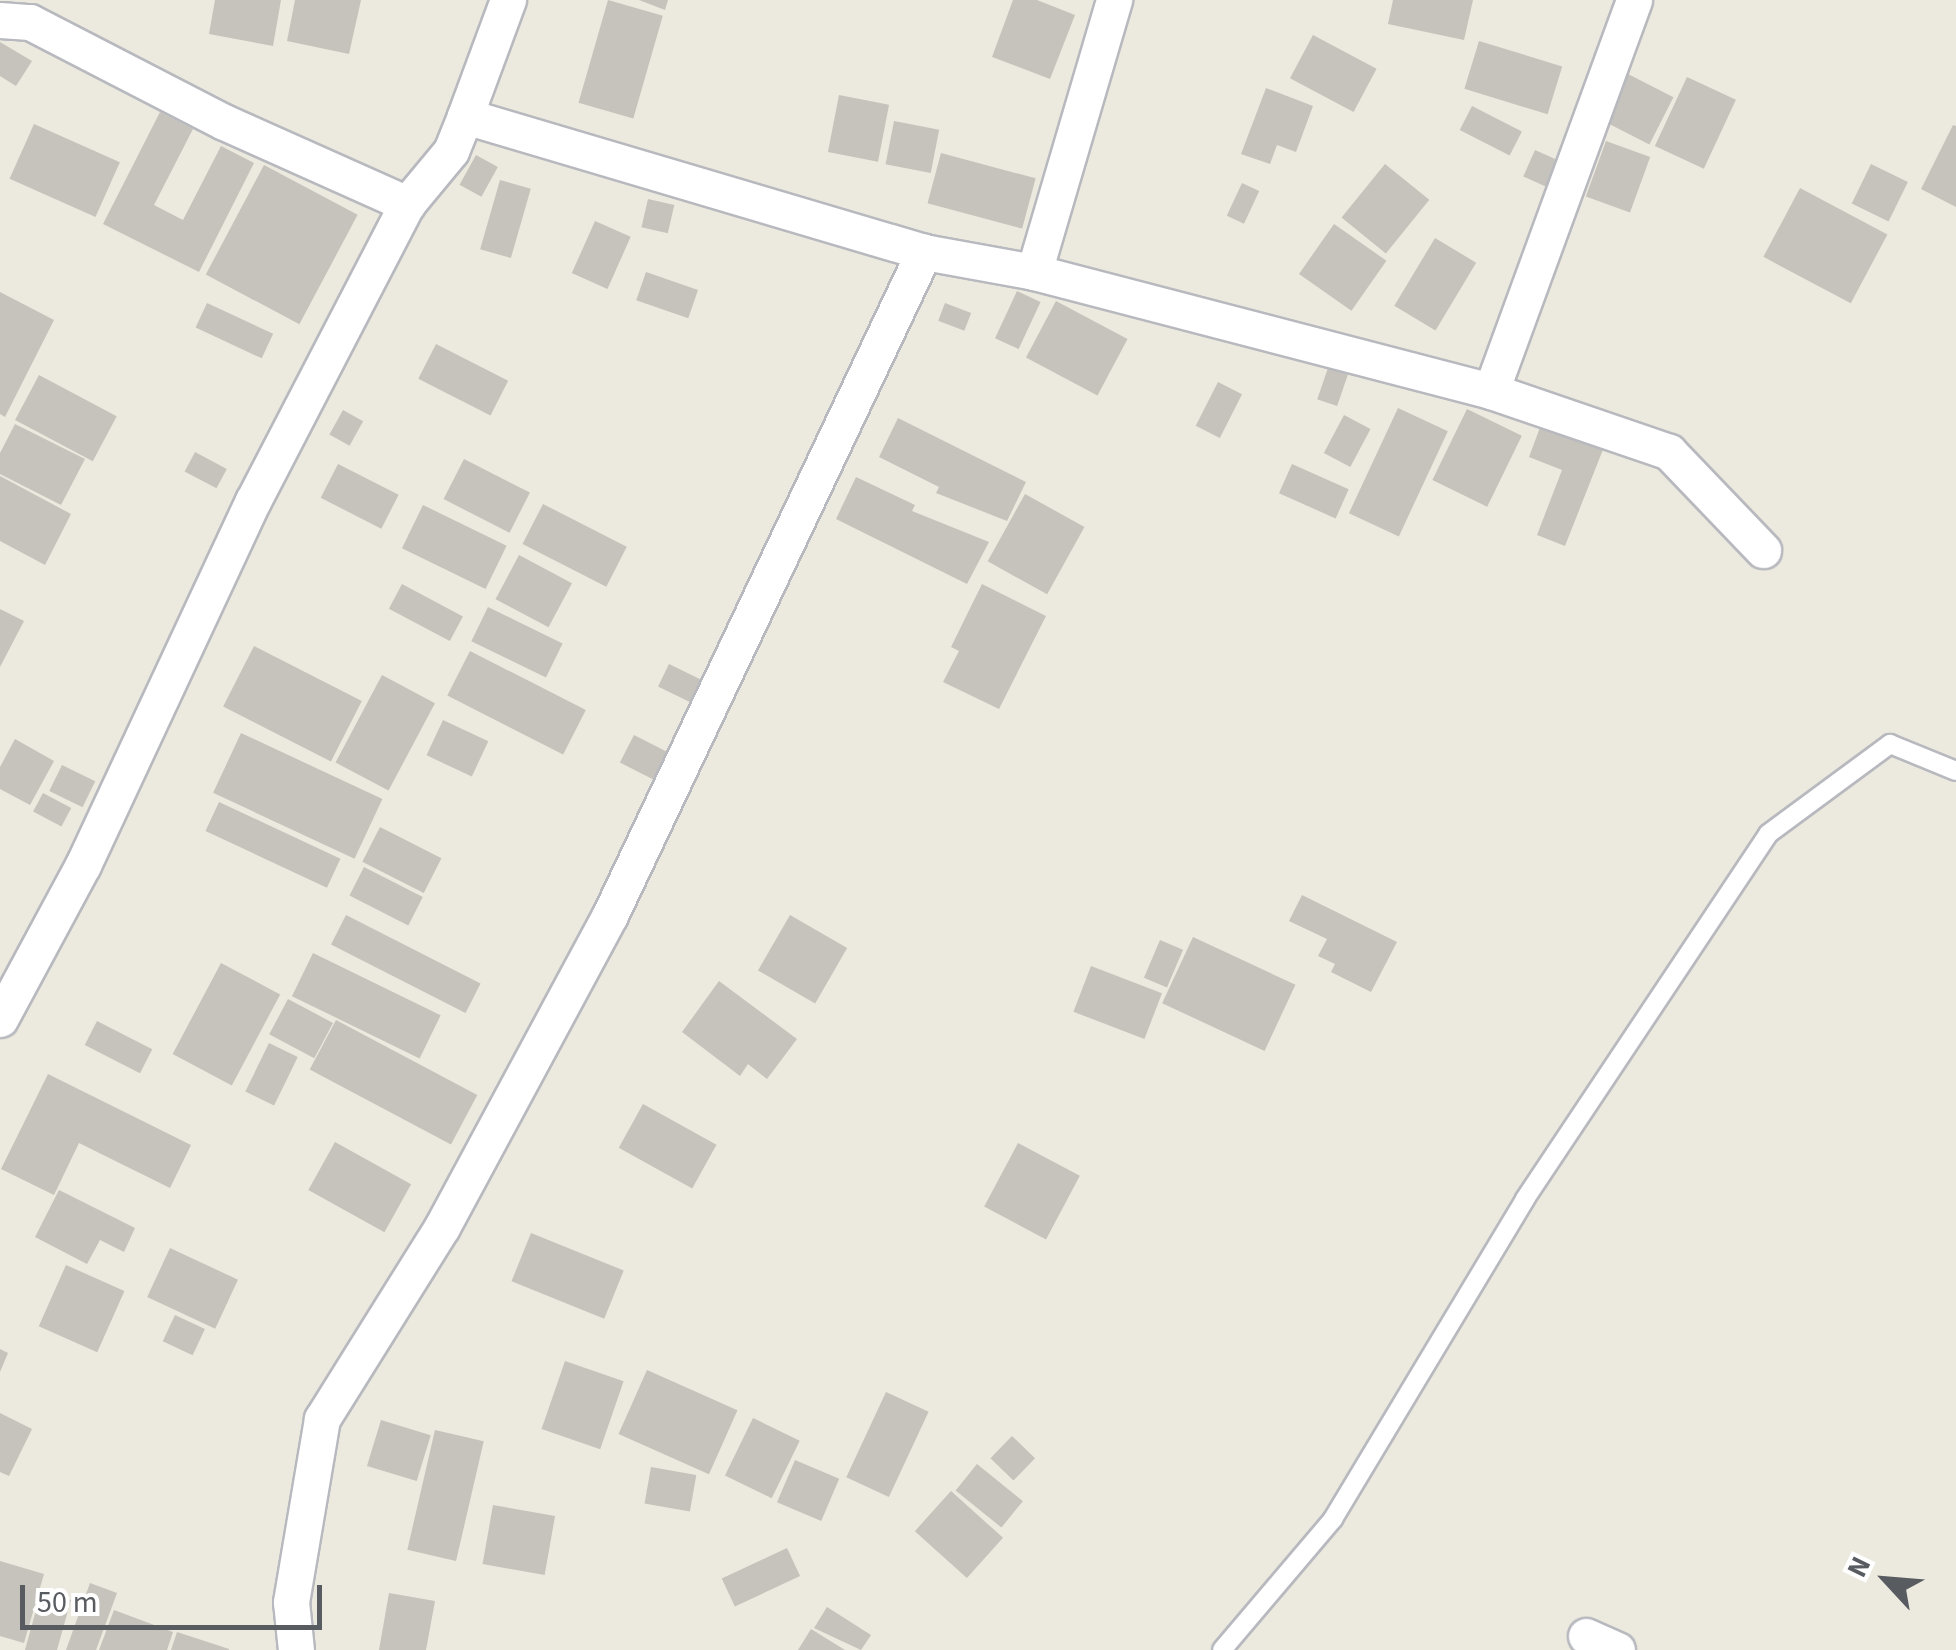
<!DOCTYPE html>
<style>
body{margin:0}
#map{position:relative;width:1956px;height:1650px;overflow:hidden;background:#ece9de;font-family:"Source Sans 3",sans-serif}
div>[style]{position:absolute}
.building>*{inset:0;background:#c6c3bc;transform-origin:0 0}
.roads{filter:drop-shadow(2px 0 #b7b9be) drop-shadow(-2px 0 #b7b9be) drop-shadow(0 2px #b7b9be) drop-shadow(0 -2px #b7b9be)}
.service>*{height:18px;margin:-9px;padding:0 9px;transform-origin:9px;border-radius:9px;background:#fff}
.minor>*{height:35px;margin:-17.5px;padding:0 17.5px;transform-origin:17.5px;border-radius:17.5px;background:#fff}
span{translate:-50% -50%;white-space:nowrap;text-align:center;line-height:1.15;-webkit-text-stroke:8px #fff;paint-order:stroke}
.north{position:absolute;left:1836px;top:1530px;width:100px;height:100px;-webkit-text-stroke:8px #fff;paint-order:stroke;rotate:296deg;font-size:28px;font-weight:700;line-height:40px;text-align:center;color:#585b60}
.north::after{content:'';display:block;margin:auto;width:35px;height:45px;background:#585b60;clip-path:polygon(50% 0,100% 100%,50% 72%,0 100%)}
.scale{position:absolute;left:20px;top:1585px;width:302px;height:45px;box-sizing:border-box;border:5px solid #585b60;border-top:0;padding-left:12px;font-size:30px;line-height:35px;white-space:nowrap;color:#585b60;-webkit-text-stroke:8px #fff;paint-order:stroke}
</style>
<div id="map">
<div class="building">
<div style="clip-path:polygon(215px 0,281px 0,273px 46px,209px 34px)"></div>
<div style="clip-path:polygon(295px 0,361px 0,349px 54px,287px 41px)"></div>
<div style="left:608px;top:0;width:57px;height:107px;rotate:16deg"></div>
<div style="clip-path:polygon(639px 0,668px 0,665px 10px)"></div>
<div style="clip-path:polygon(1013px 0,1037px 0,1075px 15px,1050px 79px,992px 57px)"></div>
<div style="clip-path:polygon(1393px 0,1473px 0,1464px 40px,1388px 24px)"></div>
<div style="left:1313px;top:35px;width:72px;height:49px;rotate:28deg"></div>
<div style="left:1479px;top:41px;width:87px;height:50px;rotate:17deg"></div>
<div style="clip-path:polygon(0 42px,32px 61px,16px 86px,0 76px)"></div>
<div style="left:1628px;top:74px;width:51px;height:53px;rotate:27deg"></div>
<div style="left:1687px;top:77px;width:54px;height:76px;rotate:25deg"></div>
<div style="clip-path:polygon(1266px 88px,1313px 106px,1296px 152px,1277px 145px,1270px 164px,1241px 154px)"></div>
<div style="left:839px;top:95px;width:51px;height:58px;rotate:11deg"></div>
<div style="left:1472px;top:106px;width:56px;height:27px;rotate:27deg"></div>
<div style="clip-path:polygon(160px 112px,193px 129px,154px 205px,183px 220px,221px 146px,254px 163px,199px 272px,103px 224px)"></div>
<div style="left:894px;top:121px;width:46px;height:44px;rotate:11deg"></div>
<div style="left:34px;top:124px;width:94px;height:60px;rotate:24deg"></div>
<div style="clip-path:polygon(1953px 125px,1956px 126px,1956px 207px,1921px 189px)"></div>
<div style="left:1606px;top:141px;width:47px;height:59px;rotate:20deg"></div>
<div style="left:1535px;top:150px;width:30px;height:29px;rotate:24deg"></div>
<div style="left:941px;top:153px;width:98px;height:52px;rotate:15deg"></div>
<div style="left:476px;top:155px;width:25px;height:34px;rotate:29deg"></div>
<div style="left:1385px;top:164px;width:57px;height:69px;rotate:39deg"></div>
<div style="left:1871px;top:164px;width:41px;height:44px;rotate:26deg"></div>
<div style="left:264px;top:165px;width:106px;height:124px;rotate:28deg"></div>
<div style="left:500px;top:180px;width:32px;height:72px;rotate:16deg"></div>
<div style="left:1242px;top:183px;width:19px;height:36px;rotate:25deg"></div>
<div style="left:1800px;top:188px;width:99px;height:78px;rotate:28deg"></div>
<div style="left:648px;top:199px;width:27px;height:29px;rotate:13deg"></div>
<div style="left:595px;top:221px;width:39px;height:57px;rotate:24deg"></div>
<div style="left:1334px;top:224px;width:64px;height:61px;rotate:35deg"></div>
<div style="left:1435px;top:238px;width:48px;height:79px;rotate:31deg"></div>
<div style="left:646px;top:272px;width:55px;height:30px;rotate:19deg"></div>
<div style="left:1017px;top:291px;width:26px;height:52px;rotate:25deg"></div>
<div style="clip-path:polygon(0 292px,54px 320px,5px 417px,0 414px)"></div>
<div style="left:1056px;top:301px;width:81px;height:64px;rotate:28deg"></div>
<div style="left:207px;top:303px;width:73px;height:27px;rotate:25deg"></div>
<div style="left:945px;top:303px;width:28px;height:19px;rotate:21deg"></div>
<div style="left:436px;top:344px;width:81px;height:39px;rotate:27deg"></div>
<div style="left:1328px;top:368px;width:21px;height:33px;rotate:19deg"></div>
<div style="left:39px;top:375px;width:88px;height:51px;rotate:28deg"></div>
<div style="left:1218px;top:382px;width:27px;height:49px;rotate:27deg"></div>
<div style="left:1398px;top:408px;width:55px;height:116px;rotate:25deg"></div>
<div style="left:1467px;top:409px;width:61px;height:79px;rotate:26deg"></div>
<div style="left:343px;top:410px;width:23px;height:28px;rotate:29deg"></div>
<div style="left:1344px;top:415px;width:30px;height:43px;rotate:28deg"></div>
<div style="clip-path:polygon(898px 418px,1026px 482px,1007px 521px,936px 493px,939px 487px,879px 457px)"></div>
<div style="clip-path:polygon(1542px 422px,1604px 447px,1565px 546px,1537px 535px,1562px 470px,1529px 457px)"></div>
<div style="clip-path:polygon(15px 424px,85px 459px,61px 505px,0 474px,0 453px)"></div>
<div style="left:195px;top:452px;width:36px;height:22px;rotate:28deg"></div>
<div style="left:464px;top:459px;width:74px;height:45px;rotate:27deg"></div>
<div style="left:338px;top:464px;width:68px;height:38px;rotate:27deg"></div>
<div style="left:1292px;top:464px;width:62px;height:32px;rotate:24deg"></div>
<div style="clip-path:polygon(0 476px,71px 514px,45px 565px,0 541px)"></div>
<div style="clip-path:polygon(856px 477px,915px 505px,912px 511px,989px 542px,967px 584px,836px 519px)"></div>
<div style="left:1025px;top:494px;width:68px;height:77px;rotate:29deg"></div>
<div style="left:543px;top:504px;width:94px;height:45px;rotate:27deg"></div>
<div style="left:423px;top:505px;width:93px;height:48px;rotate:26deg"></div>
<div style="left:519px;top:555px;width:60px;height:50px;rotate:28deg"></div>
<div style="left:402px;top:584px;width:69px;height:28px;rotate:28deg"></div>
<div style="clip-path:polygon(982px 584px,1046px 616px,999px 709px,943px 682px,959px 651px,951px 647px)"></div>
<div style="left:488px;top:607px;width:83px;height:38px;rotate:26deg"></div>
<div style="clip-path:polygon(0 609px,24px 621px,0 667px)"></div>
<div style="left:254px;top:646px;width:121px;height:68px;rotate:27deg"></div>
<div style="left:470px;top:651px;width:130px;height:50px;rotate:27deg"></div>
<div style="left:669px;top:664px;width:37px;height:25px;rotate:26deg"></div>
<div style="left:382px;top:675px;width:60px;height:99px;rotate:28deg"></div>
<div style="left:443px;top:720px;width:50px;height:39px;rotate:25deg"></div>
<div style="left:241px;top:733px;width:156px;height:66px;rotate:25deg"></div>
<div style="left:634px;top:735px;width:38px;height:31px;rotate:27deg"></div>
<div style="clip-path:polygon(15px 739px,54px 761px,30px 805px,0 789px,0 767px)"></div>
<div style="left:62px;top:765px;width:37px;height:29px;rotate:26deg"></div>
<div style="left:43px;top:793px;width:32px;height:21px;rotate:28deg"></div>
<div style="left:219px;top:802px;width:134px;height:32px;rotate:25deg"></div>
<div style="left:380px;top:827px;width:69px;height:39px;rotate:27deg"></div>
<div style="left:364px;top:867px;width:66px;height:32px;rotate:27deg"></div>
<div style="clip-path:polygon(1302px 895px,1397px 942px,1371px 992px,1331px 972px,1335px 964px,1318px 956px,1327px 939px,1289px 921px)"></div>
<div style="left:346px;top:915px;width:151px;height:33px;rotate:27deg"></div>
<div style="left:790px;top:915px;width:66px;height:64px;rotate:30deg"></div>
<div style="left:1193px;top:937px;width:113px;height:73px;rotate:25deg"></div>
<div style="left:1160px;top:940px;width:25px;height:41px;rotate:23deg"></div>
<div style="left:313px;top:953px;width:142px;height:48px;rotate:26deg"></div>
<div style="left:221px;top:963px;width:67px;height:103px;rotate:28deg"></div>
<div style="left:1091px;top:966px;width:76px;height:49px;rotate:21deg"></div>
<div style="clip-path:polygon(719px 981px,797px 1039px,767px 1079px,748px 1064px,740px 1076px,682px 1032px)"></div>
<div style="left:288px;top:999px;width:51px;height:40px;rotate:28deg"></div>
<div style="left:336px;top:1020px;width:160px;height:56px;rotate:28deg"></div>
<div style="left:97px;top:1021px;width:62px;height:27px;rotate:27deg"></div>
<div style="left:269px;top:1043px;width:32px;height:54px;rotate:26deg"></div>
<div style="clip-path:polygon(48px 1074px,191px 1145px,170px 1188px,79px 1143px,54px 1195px,1px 1169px)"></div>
<div style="left:643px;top:1104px;width:84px;height:50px;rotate:29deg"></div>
<div style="left:335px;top:1142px;width:87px;height:55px;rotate:29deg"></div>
<div style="left:1018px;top:1143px;width:70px;height:72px;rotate:28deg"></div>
<div style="clip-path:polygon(59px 1190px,135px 1228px,124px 1252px,100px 1240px,87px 1264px,35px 1237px)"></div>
<div style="left:531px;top:1233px;width:100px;height:52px;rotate:22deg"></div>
<div style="left:170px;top:1248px;width:75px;height:54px;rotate:25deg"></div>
<div style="left:66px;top:1265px;width:64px;height:67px;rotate:24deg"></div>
<div style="left:175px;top:1315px;width:33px;height:29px;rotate:25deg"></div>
<div style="clip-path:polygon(0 1349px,8px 1353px,0 1372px)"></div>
<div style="left:565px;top:1361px;width:62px;height:72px;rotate:19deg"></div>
<div style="left:647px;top:1370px;width:99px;height:70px;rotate:24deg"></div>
<div style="left:886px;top:1392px;width:47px;height:94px;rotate:25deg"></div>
<div style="clip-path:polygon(0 1413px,32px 1429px,9px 1476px,0 1472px)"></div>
<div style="left:753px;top:1418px;width:52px;height:64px;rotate:26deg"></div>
<div style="left:381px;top:1420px;width:52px;height:48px;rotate:17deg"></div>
<div style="left:435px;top:1430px;width:50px;height:123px;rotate:13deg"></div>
<div style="left:1012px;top:1436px;width:32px;height:31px;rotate:44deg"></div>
<div style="left:795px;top:1460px;width:48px;height:46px;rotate:23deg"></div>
<div style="left:977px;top:1464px;width:59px;height:34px;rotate:39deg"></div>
<div style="left:651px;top:1467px;width:46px;height:37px;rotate:10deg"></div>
<div style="left:951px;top:1491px;width:70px;height:54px;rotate:42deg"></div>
<div style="left:493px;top:1505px;width:63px;height:60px;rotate:10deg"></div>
<div style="left:787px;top:1548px;width:31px;height:72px;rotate:65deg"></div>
<div style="clip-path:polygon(0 1561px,44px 1574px,24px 1643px,0 1636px)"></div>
<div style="clip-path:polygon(90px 1583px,117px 1593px,96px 1650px,66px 1650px)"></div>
<div style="clip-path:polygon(41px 1592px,71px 1600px,57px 1650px,25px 1650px)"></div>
<div style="clip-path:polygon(389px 1593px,435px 1601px,426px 1650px,379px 1650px)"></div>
<div style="clip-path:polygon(827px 1607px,871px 1635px,861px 1650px,814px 1628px)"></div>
<div style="clip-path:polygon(114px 1610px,173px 1632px,167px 1650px,99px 1650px)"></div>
<div style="clip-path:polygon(811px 1629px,845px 1650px,798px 1650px)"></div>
<div style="clip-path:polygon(177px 1632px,229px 1649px,229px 1650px,171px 1650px)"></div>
</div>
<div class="roads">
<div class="service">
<div style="left:1222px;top:1650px;width:172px;rotate:-49.7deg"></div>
<div style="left:1333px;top:1519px;width:373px;rotate:-59deg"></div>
<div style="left:1525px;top:1199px;width:438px;rotate:-56.3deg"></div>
<div style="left:1768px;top:834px;width:152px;rotate:-36.4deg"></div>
<div style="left:1890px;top:744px;width:71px;rotate:22.2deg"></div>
</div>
<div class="minor">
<div style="left:0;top:20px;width:30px;rotate:4deg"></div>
<div style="left:30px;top:22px;width:218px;rotate:27.3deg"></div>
<div style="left:224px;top:122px;width:201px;rotate:24.1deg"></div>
<div style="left:465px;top:116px;width:124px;rotate:-69.7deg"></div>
<div style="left:1034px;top:272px;width:284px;rotate:-73.6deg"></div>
<div style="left:1491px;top:391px;width:416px;rotate:-69.9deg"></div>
<div style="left:0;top:1019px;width:175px;rotate:-61.7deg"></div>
<div style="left:83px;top:865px;width:402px;rotate:-65deg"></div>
<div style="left:253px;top:501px;width:335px;rotate:-62.6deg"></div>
<div style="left:407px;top:204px;width:69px;rotate:-50.3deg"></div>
<div style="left:451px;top:151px;width:38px;rotate:-68deg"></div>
<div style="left:465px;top:116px;width:479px;rotate:16.5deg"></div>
<div style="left:924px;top:252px;width:112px;rotate:10.3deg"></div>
<div style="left:1034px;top:272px;width:472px;rotate:14.6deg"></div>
<div style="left:1491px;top:391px;width:188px;rotate:18.9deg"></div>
<div style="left:1669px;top:452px;width:136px;rotate:46.2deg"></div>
<div style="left:1586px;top:1636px;width:34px;rotate:24deg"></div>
<div style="left:296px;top:1650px;width:48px;rotate:-95.9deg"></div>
<div style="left:291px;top:1602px;width:186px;rotate:-80.4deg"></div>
<div style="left:322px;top:1419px;width:226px;rotate:-58deg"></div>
<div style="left:442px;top:1227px;width:354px;rotate:-61.7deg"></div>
<div style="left:610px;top:915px;width:734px;rotate:-64.66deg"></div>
</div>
</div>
<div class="north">N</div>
<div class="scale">50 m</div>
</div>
